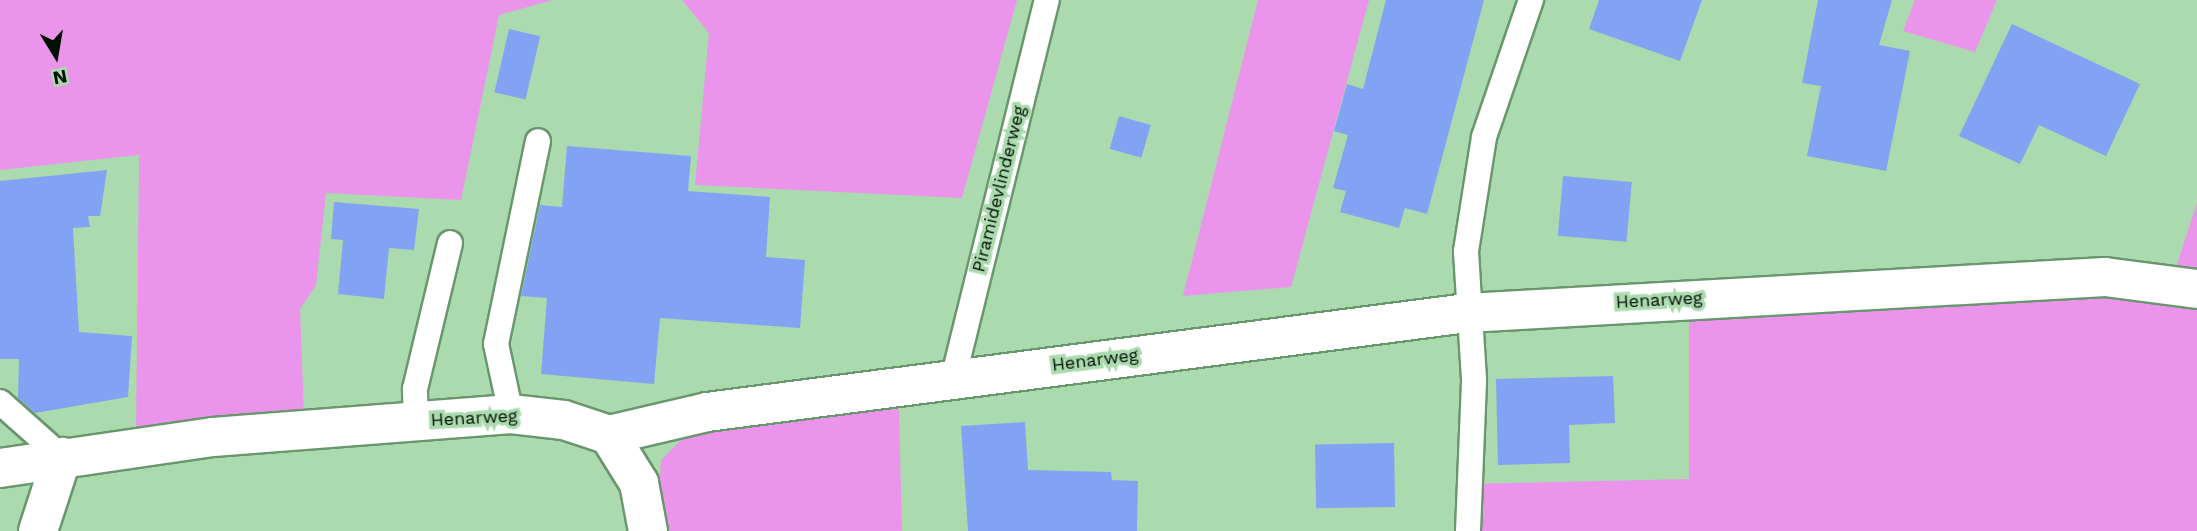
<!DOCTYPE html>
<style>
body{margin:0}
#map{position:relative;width:2197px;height:531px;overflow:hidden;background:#abdaae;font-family:"Work Sans",sans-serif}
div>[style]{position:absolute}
.green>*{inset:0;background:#ea95eb}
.building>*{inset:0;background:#82a3f3;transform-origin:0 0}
.roads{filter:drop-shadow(2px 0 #69966d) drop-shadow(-2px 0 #69966d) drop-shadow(0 2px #69966d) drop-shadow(0 -2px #69966d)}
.lane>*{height:24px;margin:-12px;padding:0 12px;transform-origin:12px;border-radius:12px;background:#fff}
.street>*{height:38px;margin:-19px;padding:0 19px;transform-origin:19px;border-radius:19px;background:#fff}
.secondary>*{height:38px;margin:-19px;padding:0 19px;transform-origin:19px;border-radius:19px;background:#fff}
span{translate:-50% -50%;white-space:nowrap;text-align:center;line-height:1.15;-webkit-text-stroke:7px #abdaae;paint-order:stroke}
.street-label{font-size:18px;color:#020f03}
.north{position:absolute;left:21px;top:21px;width:70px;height:70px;-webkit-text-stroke:5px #abdaae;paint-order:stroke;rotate:169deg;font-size:19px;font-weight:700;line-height:28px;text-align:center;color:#020f03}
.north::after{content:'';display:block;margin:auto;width:24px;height:32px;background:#020f03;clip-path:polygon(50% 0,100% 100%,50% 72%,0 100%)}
</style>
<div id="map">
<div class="green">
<div style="clip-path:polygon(0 0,553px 0,499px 15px,461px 200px,326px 193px,316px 285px,300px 309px,304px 415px,136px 433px,139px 155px,0 170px)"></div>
<div style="clip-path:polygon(682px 0,1017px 0,962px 198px,695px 185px,709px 33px)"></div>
<div style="clip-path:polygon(1258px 0,1369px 0,1291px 287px,1183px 296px)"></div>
<div style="clip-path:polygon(1915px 0,1997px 0,1975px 52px,1903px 31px)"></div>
<div style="clip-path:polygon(2197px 203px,2197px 271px,2176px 267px)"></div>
<div style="clip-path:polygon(2073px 286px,2197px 307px,2197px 531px,1466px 531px,1465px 484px,1689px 479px,1689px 315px,1847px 311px)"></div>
<div style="clip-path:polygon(899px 409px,902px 531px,657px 531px,661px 460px,686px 435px,739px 419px)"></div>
</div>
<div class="building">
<div style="clip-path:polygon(1386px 0,1484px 0,1427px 214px,1405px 208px,1399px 228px,1340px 212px,1346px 191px,1333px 188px,1348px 135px,1334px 131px,1347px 84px,1363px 89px)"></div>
<div style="clip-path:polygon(1599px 0,1702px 0,1680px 61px,1589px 29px)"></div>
<div style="clip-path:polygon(1818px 0,1892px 0,1879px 45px,1910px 51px,1886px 171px,1807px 156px,1821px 86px,1802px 83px)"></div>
<div style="clip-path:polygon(2012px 24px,2140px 84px,2106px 156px,2039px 125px,2020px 164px,1959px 136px)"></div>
<div style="left:509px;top:29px;width:32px;height:65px;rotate:13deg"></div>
<div style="left:1119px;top:116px;width:33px;height:34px;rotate:16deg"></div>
<div style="clip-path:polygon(567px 146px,691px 156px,688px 191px,770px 197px,766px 257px,805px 260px,800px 328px,660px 318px,654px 384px,541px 374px,547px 298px,521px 296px,540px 205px,562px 207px)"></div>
<div style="clip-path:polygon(107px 170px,100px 216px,88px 216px,90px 227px,73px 228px,79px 332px,132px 336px,128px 397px,35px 413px,18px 398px,19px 359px,0 359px,0 181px)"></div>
<div style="left:1563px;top:176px;width:69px;height:60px;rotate:5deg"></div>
<div style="clip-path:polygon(334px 202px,419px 209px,414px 250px,389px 248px,384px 299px,338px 294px,343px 240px,331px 239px)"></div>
<div style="clip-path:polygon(1613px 376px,1615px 423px,1569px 425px,1570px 463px,1498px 465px,1496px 379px)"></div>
<div style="clip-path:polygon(1025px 422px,1028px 470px,1111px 472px,1112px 480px,1138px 481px,1137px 531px,968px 531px,961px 426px)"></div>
<div style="left:1394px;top:443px;width:64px;height:79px;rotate:89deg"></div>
</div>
<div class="roads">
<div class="lane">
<div style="left:953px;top:379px;width:390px;rotate:-76.1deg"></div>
<div style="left:0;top:402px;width:83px;rotate:41.6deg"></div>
<div style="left:511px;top:414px;width:72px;rotate:-102.1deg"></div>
<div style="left:496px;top:344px;width:207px;rotate:-78.3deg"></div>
<div style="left:416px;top:421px;width:32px;rotate:-92deg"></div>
<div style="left:415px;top:389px;width:150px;rotate:-76.5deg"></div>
<div style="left:1468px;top:531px;width:152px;rotate:-87.7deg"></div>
<div style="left:1474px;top:379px;width:128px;rotate:-93.6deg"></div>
<div style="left:1466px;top:251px;width:115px;rotate:-81deg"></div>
<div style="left:1484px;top:137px;width:145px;rotate:-71.1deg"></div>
</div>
<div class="street">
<div style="left:609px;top:435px;width:101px;rotate:-13.2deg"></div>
<div style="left:707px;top:412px;width:766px;rotate:-7.42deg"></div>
<div style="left:1467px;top:313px;width:639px;rotate:-3.23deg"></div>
<div style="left:2105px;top:277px;width:93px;rotate:7.4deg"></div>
<div style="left:38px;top:531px;width:78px;rotate:-72deg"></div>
</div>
<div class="secondary">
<div style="left:0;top:468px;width:215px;rotate:-8.3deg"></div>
<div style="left:213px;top:437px;width:299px;rotate:-4.4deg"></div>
<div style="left:511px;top:414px;width:53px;rotate:6.5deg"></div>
<div style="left:564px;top:420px;width:47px;rotate:18.4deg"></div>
<div style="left:609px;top:435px;width:57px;rotate:58deg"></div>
<div style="left:639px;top:483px;width:49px;rotate:79.4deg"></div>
</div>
</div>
<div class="street-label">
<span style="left:999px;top:189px;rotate:-76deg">Piramidevlinderweg</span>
<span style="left:1659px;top:300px;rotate:-3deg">Henarweg</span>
<span style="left:1095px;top:360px;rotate:-7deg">Henarweg</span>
<span style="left:474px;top:418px;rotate:-3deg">Henarweg</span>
</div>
<div class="north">N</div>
</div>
